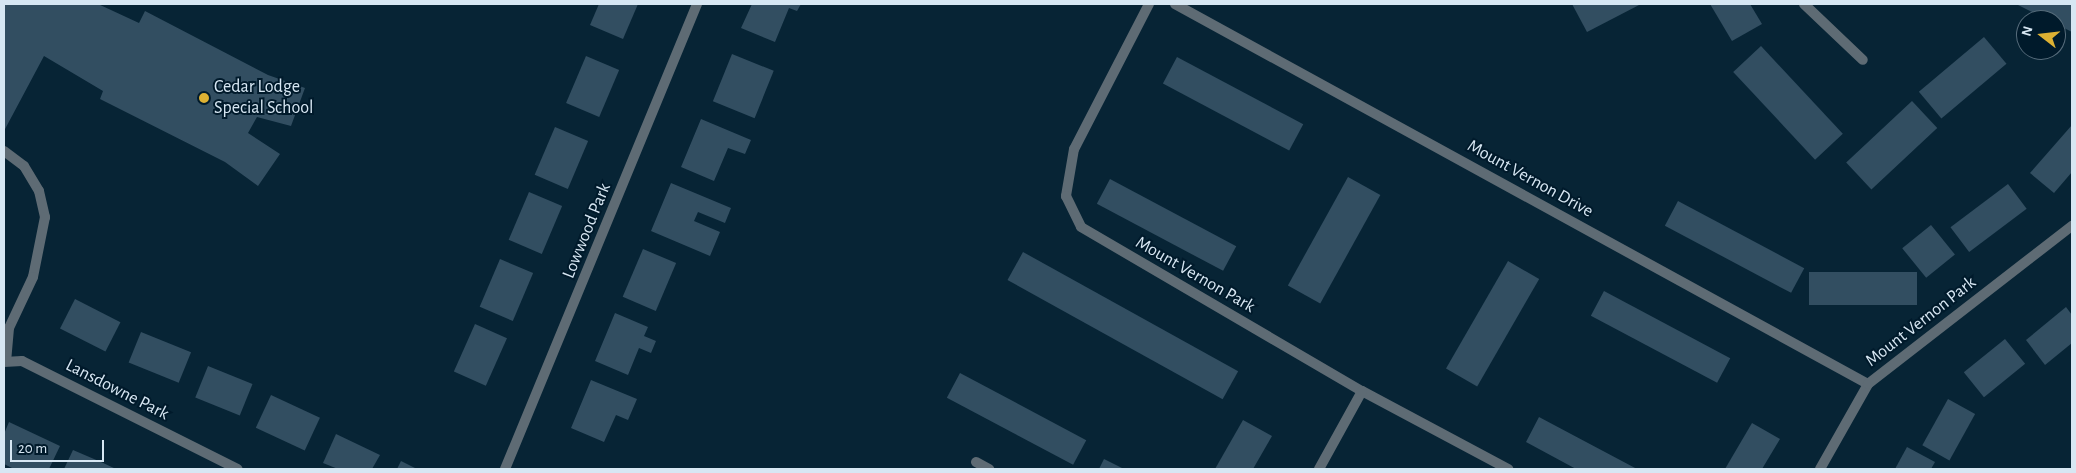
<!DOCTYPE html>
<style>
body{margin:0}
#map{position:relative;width:2076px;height:473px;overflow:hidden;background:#072435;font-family:"Alegreya Sans",sans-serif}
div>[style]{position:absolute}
.building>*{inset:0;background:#324e61;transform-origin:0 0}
.lane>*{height:10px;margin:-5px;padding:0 5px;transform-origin:5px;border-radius:5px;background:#5e6b74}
.street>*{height:10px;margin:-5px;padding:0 5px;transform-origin:5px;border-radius:5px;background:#5e6b74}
.dots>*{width:14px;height:14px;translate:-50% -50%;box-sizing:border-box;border:2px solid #001a2b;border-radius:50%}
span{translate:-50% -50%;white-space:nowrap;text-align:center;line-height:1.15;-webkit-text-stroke:4px #001a2b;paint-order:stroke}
.poi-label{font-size:18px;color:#d7e7f3}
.left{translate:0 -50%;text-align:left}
.street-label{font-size:18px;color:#d7e7f3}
.frame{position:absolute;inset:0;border:5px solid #d7e7f3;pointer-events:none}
.north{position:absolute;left:2016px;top:10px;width:50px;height:50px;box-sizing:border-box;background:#001a2b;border:1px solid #566c7b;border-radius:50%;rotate:286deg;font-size:14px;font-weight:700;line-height:20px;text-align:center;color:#d7e7f3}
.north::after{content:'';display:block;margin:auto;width:18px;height:22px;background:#ddb133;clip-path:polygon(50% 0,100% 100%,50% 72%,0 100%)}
.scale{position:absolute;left:10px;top:440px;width:94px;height:22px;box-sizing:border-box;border:2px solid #d7e7f3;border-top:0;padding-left:6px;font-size:15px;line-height:18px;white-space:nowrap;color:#d7e7f3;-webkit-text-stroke:4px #001a2b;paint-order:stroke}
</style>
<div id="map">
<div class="building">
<div style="clip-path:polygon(4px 4px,98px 4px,139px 23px,145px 11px,268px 75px,305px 88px,291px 126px,257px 117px,248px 133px,280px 154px,258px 186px,225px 162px,100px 99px,103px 91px,44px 56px,4px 131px)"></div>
<div style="clip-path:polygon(599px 4px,638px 4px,623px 39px,590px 25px)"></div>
<div style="clip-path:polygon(752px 4px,801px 4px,797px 11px,789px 8px,775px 42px,741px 28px)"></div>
<div style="clip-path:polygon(1572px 4px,1641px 4px,1587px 32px)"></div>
<div style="clip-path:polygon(1710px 4px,1750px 4px,1762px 24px,1732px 41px)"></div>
<div style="clip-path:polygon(2016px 4px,2072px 4px,2072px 32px,2056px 24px,2056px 20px,2048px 20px)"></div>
<div style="left:1984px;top:37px;width:35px;height:85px;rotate:50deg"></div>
<div style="left:1761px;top:46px;width:120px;height:38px;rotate:47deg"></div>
<div style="left:732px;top:54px;width:45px;height:51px;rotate:22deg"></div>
<div style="left:586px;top:56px;width:36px;height:51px;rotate:23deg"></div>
<div style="left:1177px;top:57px;width:143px;height:30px;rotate:28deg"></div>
<div style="left:1912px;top:101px;width:37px;height:90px;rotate:47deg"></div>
<div style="clip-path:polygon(701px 119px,751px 140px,745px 154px,728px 148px,714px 181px,681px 167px)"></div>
<div style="clip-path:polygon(2072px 125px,2072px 172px,2054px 193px,2030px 173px)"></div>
<div style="left:555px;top:127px;width:36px;height:52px;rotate:23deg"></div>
<div style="left:1348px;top:177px;width:37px;height:124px;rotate:29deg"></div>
<div style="left:1110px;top:179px;width:143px;height:28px;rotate:28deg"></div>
<div style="clip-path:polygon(671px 183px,731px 208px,725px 223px,698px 212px,694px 221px,720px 232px,710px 256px,651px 231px)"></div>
<div style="left:2008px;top:184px;width:31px;height:72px;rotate:53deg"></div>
<div style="left:529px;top:192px;width:36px;height:52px;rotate:23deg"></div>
<div style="left:1678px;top:201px;width:143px;height:28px;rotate:28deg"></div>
<div style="left:1931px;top:225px;width:38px;height:37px;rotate:51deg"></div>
<div style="left:643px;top:249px;width:36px;height:52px;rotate:23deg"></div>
<div style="left:1023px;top:252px;width:246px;height:32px;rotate:29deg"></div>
<div style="left:500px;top:259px;width:36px;height:52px;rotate:23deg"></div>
<div style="left:1508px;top:261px;width:36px;height:124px;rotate:30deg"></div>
<div style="left:1917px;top:272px;width:33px;height:108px;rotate:90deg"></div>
<div style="left:1604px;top:291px;width:143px;height:28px;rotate:28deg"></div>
<div style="left:75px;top:299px;width:51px;height:33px;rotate:27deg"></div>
<div style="clip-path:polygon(2066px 307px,2072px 315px,2072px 343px,2045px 365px,2026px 340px)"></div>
<div style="clip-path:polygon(615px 313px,648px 327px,644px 336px,656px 341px,651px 353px,639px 348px,628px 375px,595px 361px)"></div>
<div style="left:475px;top:324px;width:35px;height:52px;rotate:24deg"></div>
<div style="left:141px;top:332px;width:54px;height:33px;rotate:22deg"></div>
<div style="left:2005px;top:339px;width:32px;height:53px;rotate:51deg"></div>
<div style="left:208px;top:366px;width:48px;height:34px;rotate:22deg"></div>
<div style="left:960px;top:373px;width:143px;height:28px;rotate:28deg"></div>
<div style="clip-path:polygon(591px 380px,637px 399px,628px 420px,616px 415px,604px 442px,571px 428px)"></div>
<div style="left:271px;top:395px;width:54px;height:36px;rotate:25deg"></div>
<div style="left:1948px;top:399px;width:31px;height:53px;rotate:29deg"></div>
<div style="clip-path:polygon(1539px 417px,1571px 434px,1637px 469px,1576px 469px,1526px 442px)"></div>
<div style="clip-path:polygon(1243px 420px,1272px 436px,1253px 469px,1215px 469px)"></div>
<div style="clip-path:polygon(9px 422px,60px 446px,49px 469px,14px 469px,4px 464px,4px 434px)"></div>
<div style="clip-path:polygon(1752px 423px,1780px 439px,1762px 469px,1725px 469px)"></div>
<div style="clip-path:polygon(336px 434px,380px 455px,372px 469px,338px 469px,323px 463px)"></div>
<div style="clip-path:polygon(1907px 447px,1935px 462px,1931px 469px,1895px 469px)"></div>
<div style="clip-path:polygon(73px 450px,101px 462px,116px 469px,64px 469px)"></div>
<div style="clip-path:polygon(1104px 459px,1124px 469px,1099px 469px)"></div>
<div style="clip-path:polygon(401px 461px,417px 469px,397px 469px)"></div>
</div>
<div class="lane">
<div style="left:4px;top:151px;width:25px;rotate:37deg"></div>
<div style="left:24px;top:166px;width:29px;rotate:59deg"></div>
<div style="left:39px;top:191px;width:27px;rotate:77deg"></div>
<div style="left:45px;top:217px;width:61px;rotate:101.3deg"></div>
<div style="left:33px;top:277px;width:56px;rotate:115.2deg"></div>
<div style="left:9px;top:328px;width:32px;rotate:95deg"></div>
</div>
<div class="street">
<div style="left:1149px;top:4px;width:163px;rotate:117.3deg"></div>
<div style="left:1074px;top:149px;width:48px;rotate:99.7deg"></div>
<div style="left:1066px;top:196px;width:34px;rotate:64deg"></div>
<div style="left:1081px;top:227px;width:325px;rotate:30.3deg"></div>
<div style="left:1362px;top:391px;width:166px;rotate:28.1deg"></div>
<div style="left:1175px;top:4px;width:790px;rotate:28.74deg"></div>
<div style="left:1804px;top:4px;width:81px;rotate:43.5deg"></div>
<div style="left:4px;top:362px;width:18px;rotate:-3deg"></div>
<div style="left:22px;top:361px;width:241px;rotate:26.6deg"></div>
<div style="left:976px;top:462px;width:15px;rotate:28deg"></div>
<div style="left:505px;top:469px;width:503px;rotate:-67.56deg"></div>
<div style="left:1319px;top:469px;width:89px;rotate:-61.1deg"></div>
<div style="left:1820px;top:469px;width:98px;rotate:-60.5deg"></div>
<div style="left:1868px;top:384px;width:258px;rotate:-37.8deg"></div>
</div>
<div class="dots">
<div style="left:204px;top:98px;background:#ddb133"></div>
</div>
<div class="poi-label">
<span class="left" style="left:214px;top:98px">Cedar Lodge<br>Special School</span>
</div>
<div class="street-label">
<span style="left:1530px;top:179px;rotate:29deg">Mount Vernon Drive</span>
<span style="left:587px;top:231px;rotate:-68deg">Lowwood Park</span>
<span style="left:1195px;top:275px;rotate:30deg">Mount Vernon Park</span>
<span style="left:1921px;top:322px;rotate:-38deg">Mount Vernon Park</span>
<span style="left:117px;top:390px;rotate:27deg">Lansdowne Park</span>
</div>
<div class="frame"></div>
<div class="north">N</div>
<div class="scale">20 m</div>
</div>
